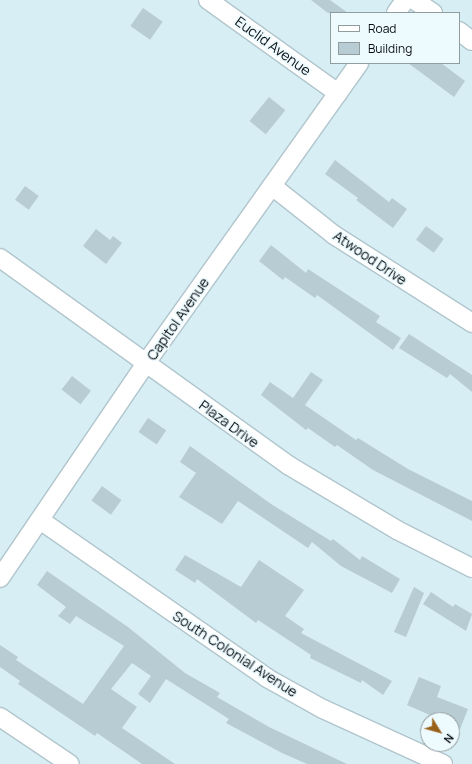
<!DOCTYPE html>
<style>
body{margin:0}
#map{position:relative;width:472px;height:764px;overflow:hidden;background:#d8eef5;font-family:Manrope,sans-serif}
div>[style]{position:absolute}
.building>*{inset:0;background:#b7ccd3;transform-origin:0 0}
.roads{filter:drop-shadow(1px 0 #b0c5cc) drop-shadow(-1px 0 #b0c5cc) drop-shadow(0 1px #b0c5cc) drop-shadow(0 -1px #b0c5cc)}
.minor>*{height:18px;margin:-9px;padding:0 9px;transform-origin:9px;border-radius:9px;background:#fff}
span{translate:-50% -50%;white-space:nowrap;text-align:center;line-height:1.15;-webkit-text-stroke:3.5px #edfafe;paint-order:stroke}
.street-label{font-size:14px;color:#070e11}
.legend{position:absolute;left:330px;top:12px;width:130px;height:52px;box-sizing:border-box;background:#edfafe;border:1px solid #919c9f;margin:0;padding:5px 7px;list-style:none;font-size:12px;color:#070e11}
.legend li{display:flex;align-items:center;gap:8px;height:20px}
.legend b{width:20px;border:1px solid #919c9f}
.north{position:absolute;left:420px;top:712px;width:40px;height:40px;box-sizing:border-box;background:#edfafe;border:1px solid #919c9f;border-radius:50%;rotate:127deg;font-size:11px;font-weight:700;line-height:16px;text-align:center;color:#070e11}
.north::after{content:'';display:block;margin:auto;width:14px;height:18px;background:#98621a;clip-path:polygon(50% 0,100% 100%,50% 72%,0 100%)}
</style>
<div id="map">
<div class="building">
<div style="clip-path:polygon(311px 0,330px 0,348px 13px,328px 13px)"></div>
<div style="left:143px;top:8px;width:24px;height:22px;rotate:35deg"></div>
<div style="clip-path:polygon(408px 63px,441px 63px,465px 81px,454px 97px)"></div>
<div style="left:269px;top:97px;width:21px;height:31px;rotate:39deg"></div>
<div style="clip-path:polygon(335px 160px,389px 202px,392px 198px,407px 209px,393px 228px,356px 200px,358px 198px,325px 174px)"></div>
<div style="left:25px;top:186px;width:17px;height:17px;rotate:36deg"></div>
<div style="left:426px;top:226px;width:22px;height:17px;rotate:36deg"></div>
<div style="clip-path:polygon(96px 229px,110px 240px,113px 236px,122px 243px,106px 264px,83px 246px)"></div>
<div style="clip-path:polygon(271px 245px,306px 273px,308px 269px,380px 316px,376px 322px,401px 338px,393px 350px,317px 295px,315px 298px,285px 277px,283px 280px,259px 261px)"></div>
<div style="clip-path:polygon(409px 334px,472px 375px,472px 392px,450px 374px,447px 378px,399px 348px)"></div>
<div style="clip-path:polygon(311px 372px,323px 380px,305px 405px,356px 440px,358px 438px,408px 469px,472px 501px,472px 521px,373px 470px,337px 445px,335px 447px,308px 428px,306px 430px,261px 395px,270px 382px,293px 398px)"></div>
<div style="left:72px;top:376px;width:24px;height:17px;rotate:38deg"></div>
<div style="left:148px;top:418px;width:22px;height:17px;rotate:34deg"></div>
<div style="clip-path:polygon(190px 446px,271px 504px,331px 541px,333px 539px,360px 560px,362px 556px,400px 579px,392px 593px,341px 566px,312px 542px,308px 548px,238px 501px,222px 524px,179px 497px,196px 473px,180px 462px)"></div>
<div style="left:102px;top:486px;width:24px;height:18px;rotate:36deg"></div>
<div style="clip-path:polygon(185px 555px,241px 587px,259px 560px,304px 590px,285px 616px,304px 629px,301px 633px,392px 681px,383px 695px,362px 680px,361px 683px,310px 658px,311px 655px,258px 620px,256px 623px,197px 579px,195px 583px,175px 570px)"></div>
<div style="clip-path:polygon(47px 571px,128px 627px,185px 673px,220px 693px,217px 697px,269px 727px,347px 764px,307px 764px,282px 753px,226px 723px,229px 719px,166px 679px,150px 703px,138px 694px,151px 676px,132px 663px,111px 689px,137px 707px,122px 728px,175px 764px,142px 764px,97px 733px,95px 736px,18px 684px,20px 681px,0 667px,0 645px,18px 657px,16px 660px,83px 704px,124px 646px,76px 616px,70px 624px,58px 616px,66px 607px,37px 585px)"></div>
<div style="clip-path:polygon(414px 587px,424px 593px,406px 637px,394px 632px)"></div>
<div style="clip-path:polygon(431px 592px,453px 607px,455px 604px,472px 614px,466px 631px,423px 604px)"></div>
<div style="clip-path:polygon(419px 677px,441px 686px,437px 697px,468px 709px,453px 747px,452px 720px,441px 720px,407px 705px)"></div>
</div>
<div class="roads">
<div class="minor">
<div style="left:208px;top:0;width:160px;rotate:35.6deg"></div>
<div style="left:414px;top:0;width:23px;rotate:34deg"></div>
<div style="left:396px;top:13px;width:16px;rotate:-55deg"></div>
<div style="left:459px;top:31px;width:16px;rotate:38deg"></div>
<div style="left:272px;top:186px;width:79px;rotate:38.3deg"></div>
<div style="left:334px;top:235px;width:164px;rotate:32.5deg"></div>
<div style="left:0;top:258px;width:355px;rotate:35.7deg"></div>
<div style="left:288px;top:465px;width:127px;rotate:30.8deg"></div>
<div style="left:397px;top:530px;width:84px;rotate:26.9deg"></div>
<div style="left:40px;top:520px;width:277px;rotate:34.8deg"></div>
<div style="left:267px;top:678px;width:64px;rotate:29deg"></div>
<div style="left:323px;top:709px;width:132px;rotate:24.6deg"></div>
<div style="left:0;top:578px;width:260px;rotate:-55.8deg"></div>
<div style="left:146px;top:363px;width:368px;rotate:-54.6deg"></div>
<div style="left:0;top:717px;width:84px;rotate:33.9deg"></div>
</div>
</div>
<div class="street-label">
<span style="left:273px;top:46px;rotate:36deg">Euclid Avenue</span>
<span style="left:370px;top:258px;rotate:34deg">Atwood Drive</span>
<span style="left:178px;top:319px;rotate:-55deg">Capitol Avenue</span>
<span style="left:229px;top:424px;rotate:36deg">Plaza Drive</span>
<span style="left:235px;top:654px;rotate:33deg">South Colonial Avenue</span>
</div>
<ul class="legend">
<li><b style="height:5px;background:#fff"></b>Road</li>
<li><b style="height:11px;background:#b7ccd3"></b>Building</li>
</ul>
<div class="north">N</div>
</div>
